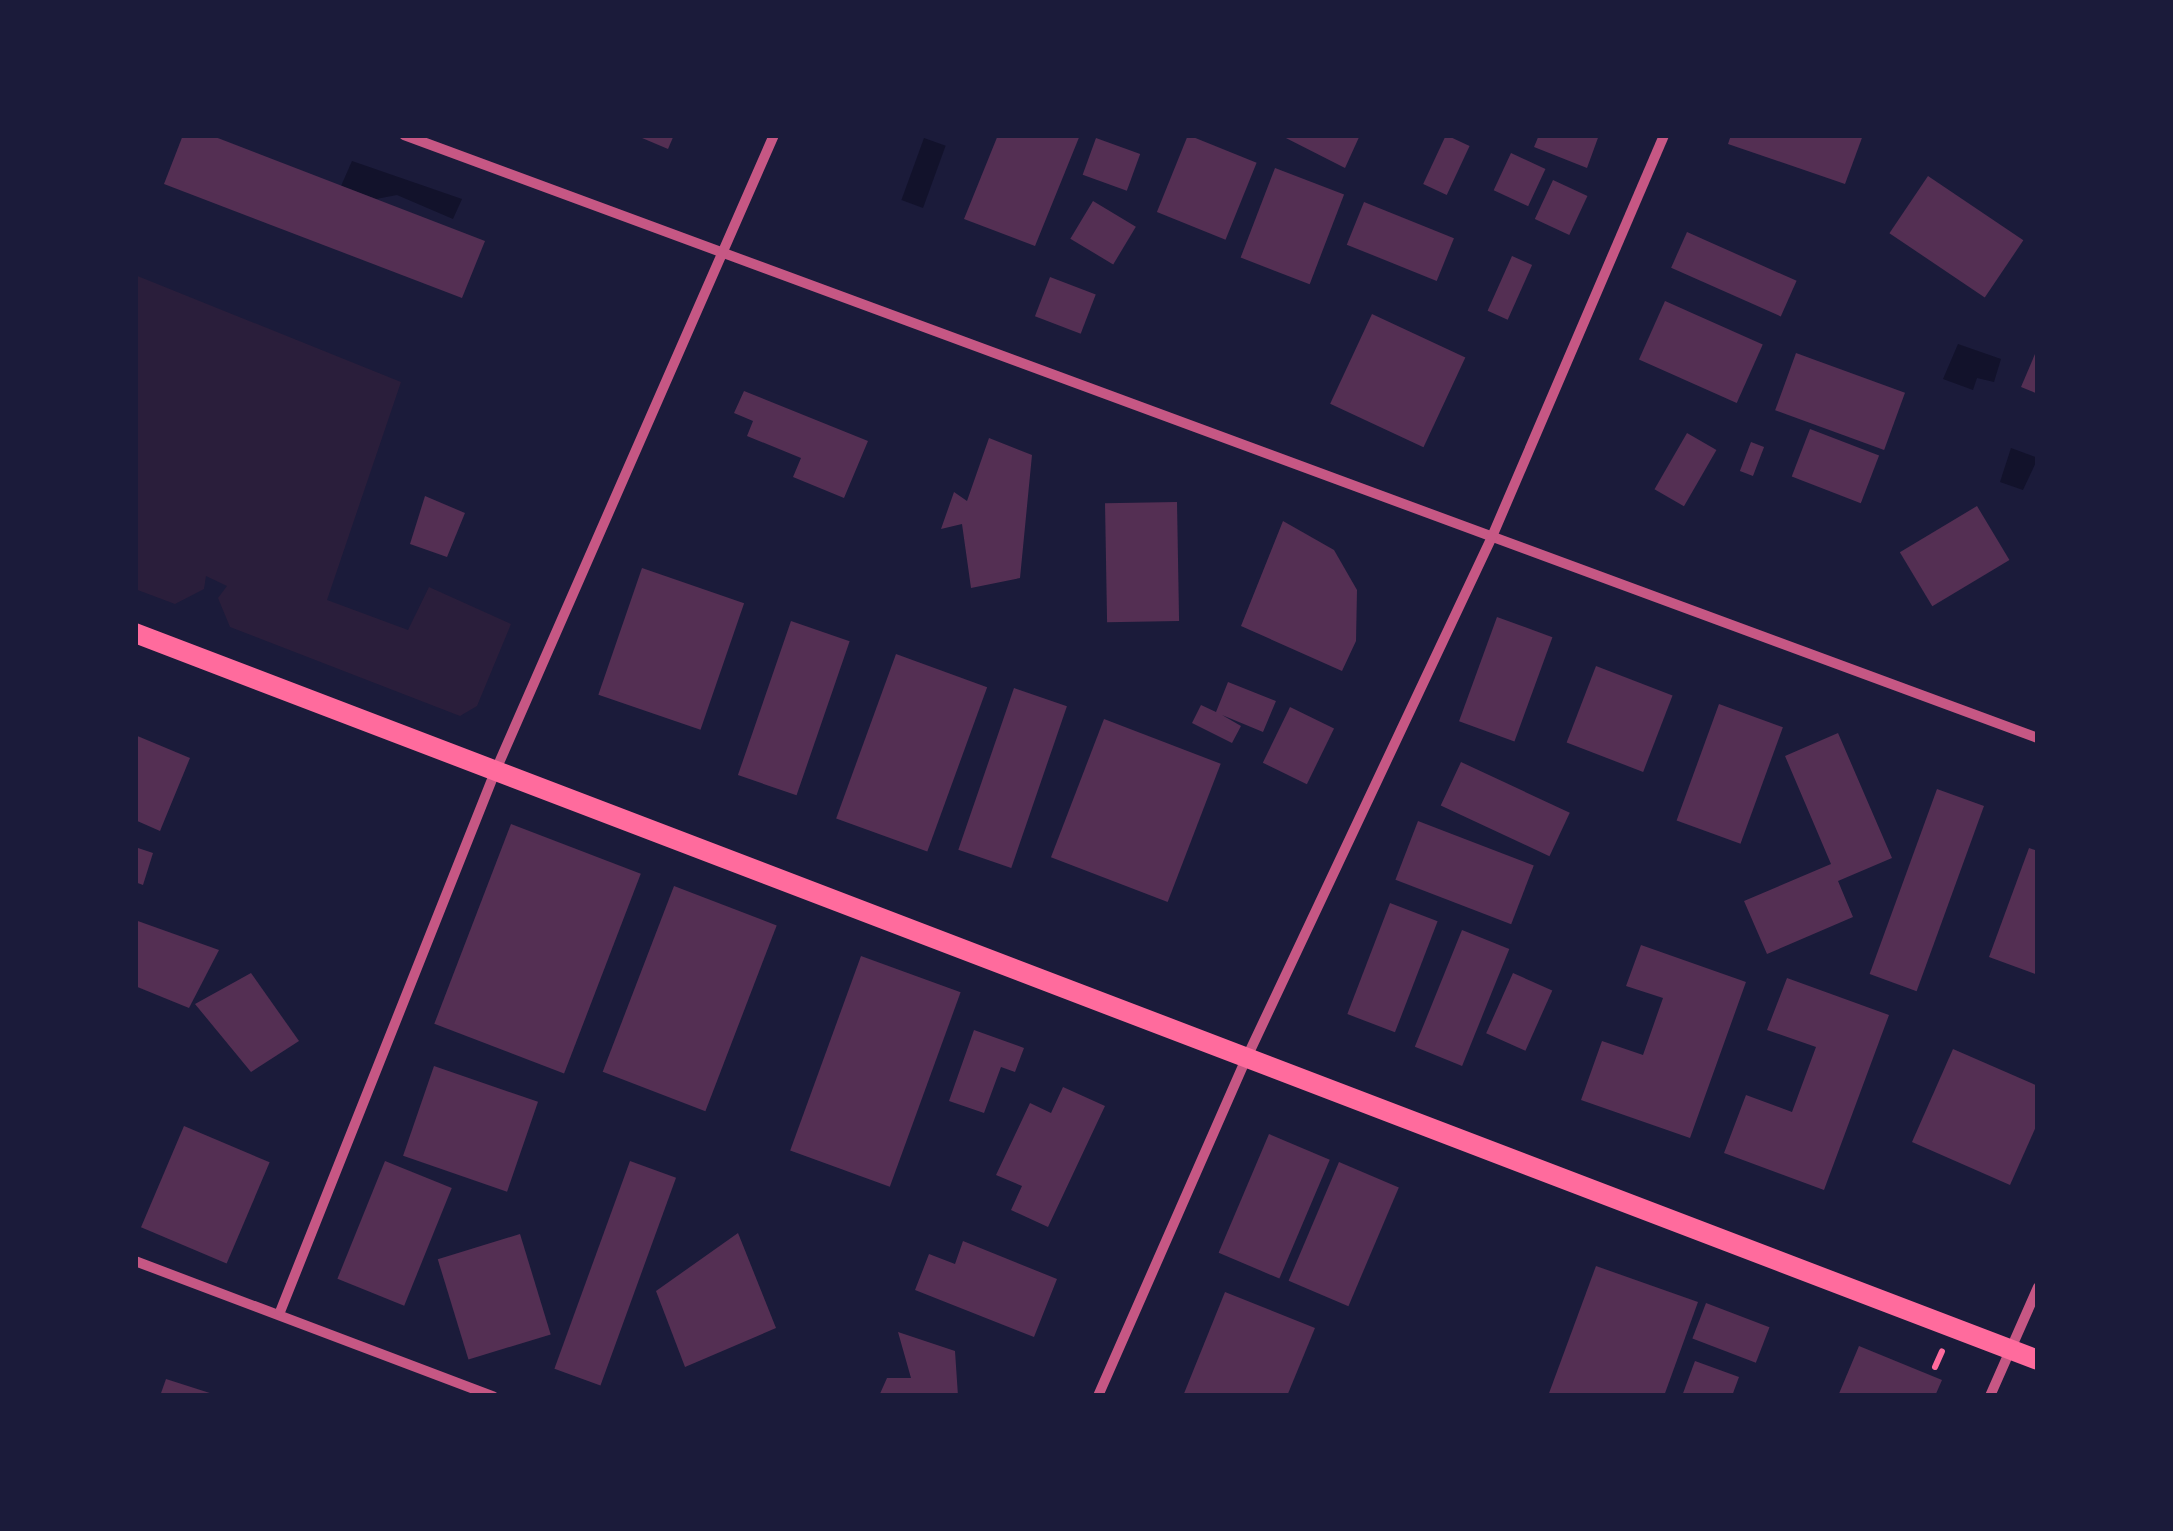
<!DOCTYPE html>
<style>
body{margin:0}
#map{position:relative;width:2173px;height:1531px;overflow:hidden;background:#1b1b3a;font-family:"Open Sans",sans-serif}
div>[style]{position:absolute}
.green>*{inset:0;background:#2a1e3b}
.water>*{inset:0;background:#12122b;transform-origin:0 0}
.building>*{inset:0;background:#542f53;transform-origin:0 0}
.path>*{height:6px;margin:-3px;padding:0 3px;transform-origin:3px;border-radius:3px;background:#ff6b9d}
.minor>*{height:10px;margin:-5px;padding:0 5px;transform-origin:5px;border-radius:5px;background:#c65784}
.secondary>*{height:20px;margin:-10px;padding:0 10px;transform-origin:10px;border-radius:10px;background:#ff6b9d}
span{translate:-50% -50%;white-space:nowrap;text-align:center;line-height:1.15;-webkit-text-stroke:8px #1b1b3a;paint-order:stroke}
.frame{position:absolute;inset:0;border:138px solid #1b1b3a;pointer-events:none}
</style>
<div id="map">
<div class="green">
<div style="clip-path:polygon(135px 275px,401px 382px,327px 600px,408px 630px,429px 587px,511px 624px,477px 706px,460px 716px,230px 627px,218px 598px,227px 586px,206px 576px,204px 589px,175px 604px,135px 589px)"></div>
</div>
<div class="water">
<div style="left:924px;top:138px;width:23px;height:66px;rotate:20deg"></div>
<div style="clip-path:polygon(352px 161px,462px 199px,453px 219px,397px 195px,376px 199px,341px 186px)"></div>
<div style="clip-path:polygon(1958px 344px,2001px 359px,1994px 382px,1977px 378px,1973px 390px,1943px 379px)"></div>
<div style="clip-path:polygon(2011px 448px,2038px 458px,2023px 490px,2000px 482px)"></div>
</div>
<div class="building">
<div style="clip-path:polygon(183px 135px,210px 135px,485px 241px,462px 298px,164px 184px)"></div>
<div style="clip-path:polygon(635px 135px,674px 135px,668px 149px)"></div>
<div style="clip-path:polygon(998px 135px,1080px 135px,1035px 246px,964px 219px)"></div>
<div style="left:1188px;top:135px;width:74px;height:83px;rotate:22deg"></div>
<div style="clip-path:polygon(1280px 135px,1360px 135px,1345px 168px)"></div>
<div style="left:1446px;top:135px;width:26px;height:54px;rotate:25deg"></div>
<div style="clip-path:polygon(1539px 135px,1599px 135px,1587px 168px,1534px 147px)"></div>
<div style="clip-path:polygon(1731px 135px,1863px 135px,1845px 184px,1728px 144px)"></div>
<div style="left:1096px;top:138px;width:47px;height:39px;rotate:20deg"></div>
<div style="left:1511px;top:153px;width:38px;height:41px;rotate:25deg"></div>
<div style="left:1275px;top:168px;width:74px;height:96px;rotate:21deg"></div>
<div style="left:1928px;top:176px;width:115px;height:69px;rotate:34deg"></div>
<div style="left:1553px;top:180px;width:38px;height:43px;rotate:25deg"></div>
<div style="left:1093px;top:201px;width:50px;height:44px;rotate:31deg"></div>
<div style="left:1364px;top:202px;width:97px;height:46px;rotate:22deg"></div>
<div style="left:1687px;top:232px;width:120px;height:39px;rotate:24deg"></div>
<div style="left:1512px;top:256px;width:22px;height:60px;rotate:24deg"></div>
<div style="left:1050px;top:277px;width:49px;height:42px;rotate:21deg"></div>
<div style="left:1665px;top:301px;width:107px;height:64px;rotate:24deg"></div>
<div style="left:1372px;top:314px;width:103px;height:99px;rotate:25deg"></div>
<div style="clip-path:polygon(2038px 347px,2038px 394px,2021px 387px)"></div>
<div style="left:1796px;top:353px;width:116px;height:61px;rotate:20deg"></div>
<div style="clip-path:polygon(744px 391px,868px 441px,844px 498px,793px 477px,801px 458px,747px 436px,753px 421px,734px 413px)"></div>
<div style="left:1810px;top:429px;width:74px;height:51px;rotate:21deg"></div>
<div style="left:1687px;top:433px;width:34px;height:65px;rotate:30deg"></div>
<div style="clip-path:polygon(989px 438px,1032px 455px,1020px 578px,971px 588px,962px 524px,941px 529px,954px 492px,967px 501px)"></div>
<div style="left:1751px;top:442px;width:14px;height:31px;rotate:21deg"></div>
<div style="clip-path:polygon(425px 496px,465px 513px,447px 557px,410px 544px)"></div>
<div style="left:1177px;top:502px;width:119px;height:72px;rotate:89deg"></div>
<div style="left:1977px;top:506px;width:63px;height:90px;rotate:59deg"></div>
<div style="clip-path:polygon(1283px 521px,1334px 550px,1357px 590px,1356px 641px,1342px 671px,1241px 626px)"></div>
<div style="left:642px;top:568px;width:108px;height:134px;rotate:19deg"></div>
<div style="left:1497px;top:617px;width:59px;height:111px;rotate:20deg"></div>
<div style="left:791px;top:621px;width:62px;height:163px;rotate:19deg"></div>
<div style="left:896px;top:654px;width:97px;height:175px;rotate:20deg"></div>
<div style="left:1596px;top:666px;width:82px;height:82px;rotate:21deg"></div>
<div style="clip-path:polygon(1228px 682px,1276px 701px,1263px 732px,1222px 715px,1241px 726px,1232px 743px,1192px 723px,1201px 705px,1216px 712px)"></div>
<div style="left:1014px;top:688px;width:56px;height:171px;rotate:19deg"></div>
<div style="left:1719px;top:704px;width:68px;height:124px;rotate:20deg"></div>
<div style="left:1290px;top:707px;width:49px;height:62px;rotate:26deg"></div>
<div style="left:1104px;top:719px;width:125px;height:148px;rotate:21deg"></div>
<div style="clip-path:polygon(1838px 733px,1892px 858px,1838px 881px,1853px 917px,1767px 954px,1744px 901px,1831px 864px,1785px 756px)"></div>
<div style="clip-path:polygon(135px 735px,190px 758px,160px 831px,135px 820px)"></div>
<div style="left:1461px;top:762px;width:120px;height:48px;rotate:25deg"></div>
<div style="left:1937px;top:789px;width:50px;height:197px;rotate:20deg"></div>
<div style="left:1418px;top:821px;width:124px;height:63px;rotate:21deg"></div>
<div style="left:511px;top:824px;width:139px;height:214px;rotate:21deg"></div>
<div style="clip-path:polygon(135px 847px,153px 853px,143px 885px,135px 882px)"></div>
<div style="clip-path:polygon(2029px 848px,2038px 851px,2038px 975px,1989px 957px)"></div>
<div style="left:674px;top:886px;width:110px;height:199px;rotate:21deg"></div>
<div style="left:1390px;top:903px;width:51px;height:119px;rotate:21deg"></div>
<div style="clip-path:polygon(135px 920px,219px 950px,189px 1008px,135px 986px)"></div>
<div style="left:1462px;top:930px;width:51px;height:126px;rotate:22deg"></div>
<div style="clip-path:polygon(1641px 945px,1746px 982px,1690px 1138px,1581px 1100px,1602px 1041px,1643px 1055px,1663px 998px,1626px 986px)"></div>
<div style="left:861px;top:956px;width:106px;height:207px;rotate:20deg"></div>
<div style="clip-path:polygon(251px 973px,299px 1041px,251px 1072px,195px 1004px)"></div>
<div style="left:1513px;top:973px;width:43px;height:66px;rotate:24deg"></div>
<div style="clip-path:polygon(1787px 978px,1889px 1015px,1824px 1190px,1724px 1153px,1746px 1095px,1792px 1112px,1816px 1047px,1767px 1030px)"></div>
<div style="clip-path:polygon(974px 1030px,1024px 1048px,1015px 1072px,1001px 1067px,984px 1113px,949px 1101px)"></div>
<div style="clip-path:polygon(1953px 1049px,2038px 1086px,2038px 1122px,2010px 1185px,1912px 1142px)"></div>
<div style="left:434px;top:1066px;width:110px;height:95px;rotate:19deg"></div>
<div style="clip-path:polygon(1063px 1087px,1105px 1106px,1048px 1227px,1011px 1210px,1022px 1186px,996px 1175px,1030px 1103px,1051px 1113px)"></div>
<div style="left:184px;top:1126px;width:93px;height:110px;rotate:23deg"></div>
<div style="left:1269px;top:1134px;width:66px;height:129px;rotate:23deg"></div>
<div style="left:385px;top:1161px;width:72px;height:127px;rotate:22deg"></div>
<div style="left:630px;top:1161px;width:49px;height:221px;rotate:20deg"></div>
<div style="left:1339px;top:1162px;width:65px;height:129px;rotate:23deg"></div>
<div style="clip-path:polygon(738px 1233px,776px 1328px,685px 1367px,656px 1291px)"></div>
<div style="left:520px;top:1234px;width:105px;height:86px;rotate:73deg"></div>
<div style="clip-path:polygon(963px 1241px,1057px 1279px,1034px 1337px,915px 1290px,929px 1254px,955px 1264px)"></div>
<div style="clip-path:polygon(1596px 1266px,1698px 1302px,1664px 1396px,1548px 1396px)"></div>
<div style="clip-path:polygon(1225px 1292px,1315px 1328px,1287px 1396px,1183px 1396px)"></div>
<div style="left:1706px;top:1303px;width:68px;height:38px;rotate:21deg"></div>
<div style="clip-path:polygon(898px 1332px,955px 1351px,958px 1396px,879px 1396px,887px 1378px,911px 1378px)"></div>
<div style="clip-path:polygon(1859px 1346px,1942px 1380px,1935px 1396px,1838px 1396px)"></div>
<div style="clip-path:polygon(1695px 1361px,1739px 1377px,1732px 1396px,1682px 1396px)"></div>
<div style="clip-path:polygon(166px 1379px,216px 1395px,216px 1396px,160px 1396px)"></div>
</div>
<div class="path">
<div style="left:1935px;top:1367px;width:17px;rotate:-66deg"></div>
</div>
<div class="minor">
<div style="left:404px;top:135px;width:1742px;rotate:20.26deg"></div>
<div style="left:135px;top:1261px;width:383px;rotate:20.7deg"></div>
<div style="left:280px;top:1312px;width:581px;rotate:-68.29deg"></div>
<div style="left:495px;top:772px;width:695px;rotate:-66.35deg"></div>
<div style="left:1098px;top:1396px;width:370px;rotate:-66.3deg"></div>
<div style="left:1247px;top:1057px;width:573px;rotate:-64.78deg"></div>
<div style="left:1491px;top:539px;width:439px;rotate:-66.8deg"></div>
<div style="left:1990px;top:1396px;width:119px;rotate:-66.2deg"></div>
</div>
<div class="secondary">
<div style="left:135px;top:633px;width:2037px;rotate:20.91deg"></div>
</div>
<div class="frame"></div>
</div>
